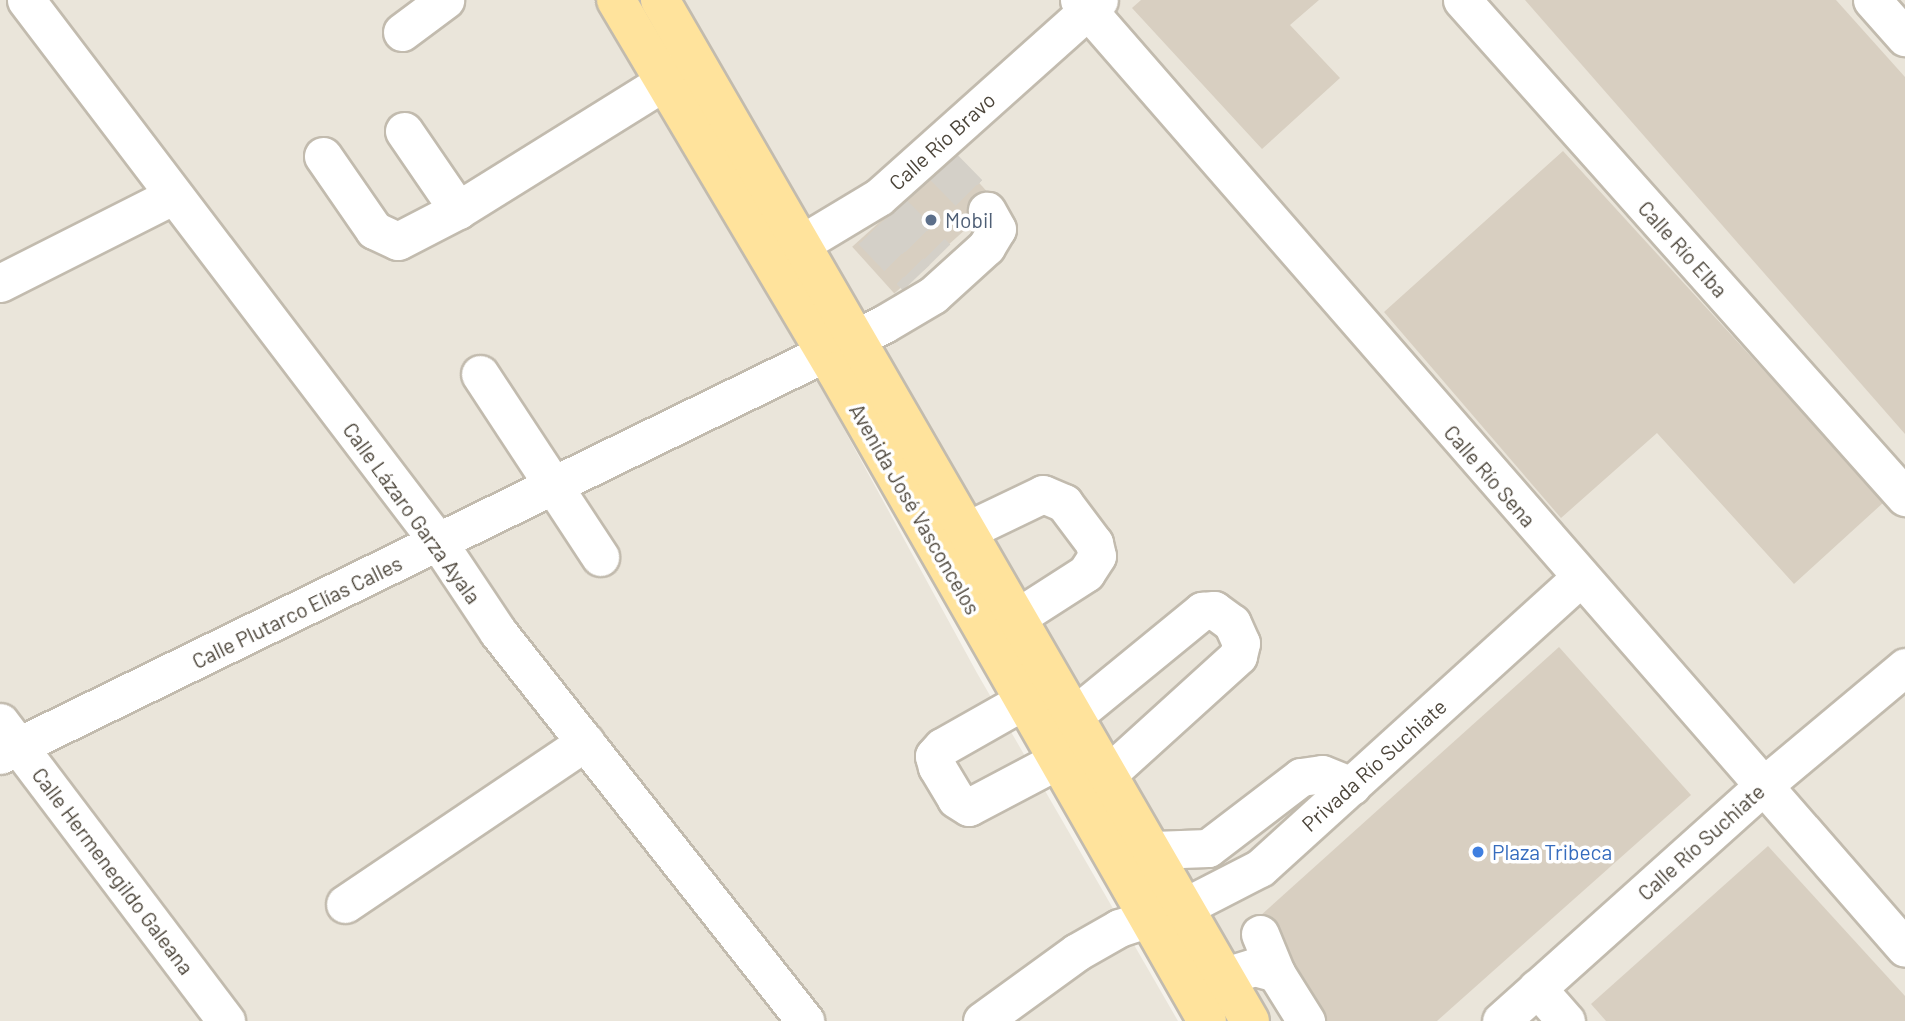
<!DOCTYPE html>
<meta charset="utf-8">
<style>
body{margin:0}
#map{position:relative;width:1905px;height:1021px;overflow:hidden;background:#f6f3ec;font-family:Barlow,sans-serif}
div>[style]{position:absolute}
.residential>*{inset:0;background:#eae5da}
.building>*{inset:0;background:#d8cfc1;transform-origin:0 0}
.minor-tunnel>*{height:37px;margin-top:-18.5px;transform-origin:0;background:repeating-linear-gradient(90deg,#d4d0c8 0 37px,transparent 0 55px)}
.roads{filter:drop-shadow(2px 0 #c2bbae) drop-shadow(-2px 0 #c2bbae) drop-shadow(0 2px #c2bbae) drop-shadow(0 -2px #c2bbae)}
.minor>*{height:37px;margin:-18.5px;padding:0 18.5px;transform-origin:18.5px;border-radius:18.5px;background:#fff}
.major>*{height:38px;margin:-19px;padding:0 19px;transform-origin:19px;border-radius:19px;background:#ffe39c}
.dots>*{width:19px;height:19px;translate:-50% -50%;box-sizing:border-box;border:4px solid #fff;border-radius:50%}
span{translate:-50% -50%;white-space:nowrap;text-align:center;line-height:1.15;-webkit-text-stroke:7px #fff;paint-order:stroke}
.street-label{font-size:21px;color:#4b4439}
.service-label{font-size:21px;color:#4e5e75}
.left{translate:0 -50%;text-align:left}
.shop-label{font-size:21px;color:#366cbe}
</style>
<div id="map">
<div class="residential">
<div style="clip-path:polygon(0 0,595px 0,767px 288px,977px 673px,1178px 1021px,0 1021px)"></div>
<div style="clip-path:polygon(680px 0,1905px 0,1905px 1021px,1268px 1021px)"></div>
</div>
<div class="building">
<div style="clip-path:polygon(1141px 0,1319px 0,1290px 25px,1340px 78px,1262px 149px,1132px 8px)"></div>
<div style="clip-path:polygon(1525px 0,1836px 0,1905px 77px,1905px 434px)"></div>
<div style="clip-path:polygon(1563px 151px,1884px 502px,1794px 584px,1657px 433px,1561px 518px,1384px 312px)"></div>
<div style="left:954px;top:155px;width:63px;height:137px;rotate:48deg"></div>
<div style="clip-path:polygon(1559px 647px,1691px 795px,1437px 1021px,1326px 1021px,1263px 936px,1260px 916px)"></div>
<div style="clip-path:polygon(1768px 846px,1905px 996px,1905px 1021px,1606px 1021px,1591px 1004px)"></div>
</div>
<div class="minor-tunnel">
<div style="left:943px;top:166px;width:63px;rotate:45.6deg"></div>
<div style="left:893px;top:212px;width:63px;rotate:45.6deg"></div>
<div style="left:872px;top:231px;width:64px;rotate:46.3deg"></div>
</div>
<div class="roads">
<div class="minor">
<div style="left:26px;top:0;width:681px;rotate:52.76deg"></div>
<div style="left:438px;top:542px;width:108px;rotate:56.3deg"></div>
<div style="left:498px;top:632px;width:496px;rotate:51.7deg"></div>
<div style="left:1079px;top:0;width:1257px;rotate:48.93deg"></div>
<div style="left:1462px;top:0;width:666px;rotate:48.29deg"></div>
<div style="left:1872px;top:0;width:50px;rotate:48.3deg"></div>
<div style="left:402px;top:32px;width:54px;rotate:-36.7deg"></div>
<div style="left:404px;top:131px;width:96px;rotate:55.6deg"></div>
<div style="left:323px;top:156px;width:90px;rotate:55.4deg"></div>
<div style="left:374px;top:230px;width:26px;rotate:25deg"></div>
<div style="left:398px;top:241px;width:68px;rotate:-27.3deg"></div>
<div style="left:458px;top:210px;width:272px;rotate:-31.9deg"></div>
<div style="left:774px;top:260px;width:122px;rotate:-31deg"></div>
<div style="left:879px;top:197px;width:295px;rotate:-41.8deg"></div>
<div style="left:0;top:283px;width:193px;rotate:-26.8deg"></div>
<div style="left:480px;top:374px;width:219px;rotate:56.7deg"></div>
<div style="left:968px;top:530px;width:83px;rotate:-25.6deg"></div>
<div style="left:1043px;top:494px;width:23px;rotate:23deg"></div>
<div style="left:1064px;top:503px;width:50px;rotate:53.1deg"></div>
<div style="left:1094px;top:543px;width:13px;rotate:77deg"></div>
<div style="left:1097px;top:556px;width:20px;rotate:123deg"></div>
<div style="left:1086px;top:573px;width:80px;rotate:147.3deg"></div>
<div style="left:1025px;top:700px;width:95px;rotate:150.5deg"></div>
<div style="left:942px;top:747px;width:12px;rotate:132deg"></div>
<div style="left:934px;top:756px;width:11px;rotate:75deg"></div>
<div style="left:937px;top:767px;width:37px;rotate:59deg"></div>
<div style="left:956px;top:799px;width:15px;rotate:32deg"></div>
<div style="left:969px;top:807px;width:101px;rotate:-27.8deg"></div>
<div style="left:1076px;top:714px;width:163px;rotate:-39.3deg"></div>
<div style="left:1202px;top:611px;width:12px;rotate:-5deg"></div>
<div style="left:1214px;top:610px;width:22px;rotate:36deg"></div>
<div style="left:1232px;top:623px;width:22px;rotate:66deg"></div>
<div style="left:1241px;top:643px;width:13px;rotate:103deg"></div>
<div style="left:1238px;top:656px;width:174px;rotate:137.8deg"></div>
<div style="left:0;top:722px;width:375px;rotate:52.9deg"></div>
<div style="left:0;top:755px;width:983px;rotate:-25.99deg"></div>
<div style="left:884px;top:324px;width:57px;rotate:-30.6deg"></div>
<div style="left:933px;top:295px;width:72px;rotate:-42.2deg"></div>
<div style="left:986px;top:247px;width:21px;rotate:-59deg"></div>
<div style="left:997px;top:229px;width:21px;rotate:-119deg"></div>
<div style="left:1154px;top:850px;width:54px;rotate:-2.1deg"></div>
<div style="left:1208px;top:848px;width:117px;rotate:-37.4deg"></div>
<div style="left:1301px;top:777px;width:21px;rotate:-8deg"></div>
<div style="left:1322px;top:774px;width:32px;rotate:22deg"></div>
<div style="left:345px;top:904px;width:290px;rotate:-34deg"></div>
<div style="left:1260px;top:934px;width:42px;rotate:67.7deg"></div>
<div style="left:1225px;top:976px;width:30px;rotate:-17deg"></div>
<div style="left:1254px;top:967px;width:23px;rotate:15deg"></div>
<div style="left:1276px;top:973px;width:57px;rotate:58deg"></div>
<div style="left:1537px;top:988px;width:44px;rotate:48.7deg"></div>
<div style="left:982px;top:1021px;width:117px;rotate:-36deg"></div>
<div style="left:1077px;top:952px;width:48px;rotate:-29.7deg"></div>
<div style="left:1119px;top:928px;width:71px;rotate:-18.2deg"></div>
<div style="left:1186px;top:906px;width:83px;rotate:-27.2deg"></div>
<div style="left:1260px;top:868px;width:430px;rotate:-42.2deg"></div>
<div style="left:1501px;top:1021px;width:353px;rotate:-41.9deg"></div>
<div style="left:1764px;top:785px;width:184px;rotate:-39.9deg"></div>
</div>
<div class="major">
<div style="left:616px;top:0;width:431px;rotate:59.3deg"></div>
<div style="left:836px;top:371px;width:748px;rotate:60.28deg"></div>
<div style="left:660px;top:0;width:1179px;rotate:59.98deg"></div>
</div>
</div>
<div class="dots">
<div style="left:931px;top:220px;background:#5c6f8a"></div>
<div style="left:1478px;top:852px;background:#3f7fe0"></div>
</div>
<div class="street-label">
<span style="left:942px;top:141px;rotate:-42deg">Calle Río Bravo</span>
<span style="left:1683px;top:249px;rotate:48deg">Calle Río Elba</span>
<span style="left:1490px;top:476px;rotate:49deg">Calle Río Sena</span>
<span style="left:915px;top:509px;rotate:60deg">Avenida José Vasconcelos</span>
<span style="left:412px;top:513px;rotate:54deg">Calle Lázaro Garza Ayala</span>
<span style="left:297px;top:612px;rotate:-26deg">Calle Plutarco Elías Calles</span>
<span style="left:1374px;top:765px;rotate:-42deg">Privada Río Suchiate</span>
<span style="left:1701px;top:842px;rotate:-42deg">Calle Río Suchiate</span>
<span style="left:113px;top:871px;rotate:53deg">Calle Hermenegildo Galeana</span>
</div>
<div class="service-label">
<span class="left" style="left:945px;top:220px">Mobil</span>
</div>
<div class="shop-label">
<span class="left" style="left:1492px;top:852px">Plaza Tribeca</span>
</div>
</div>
